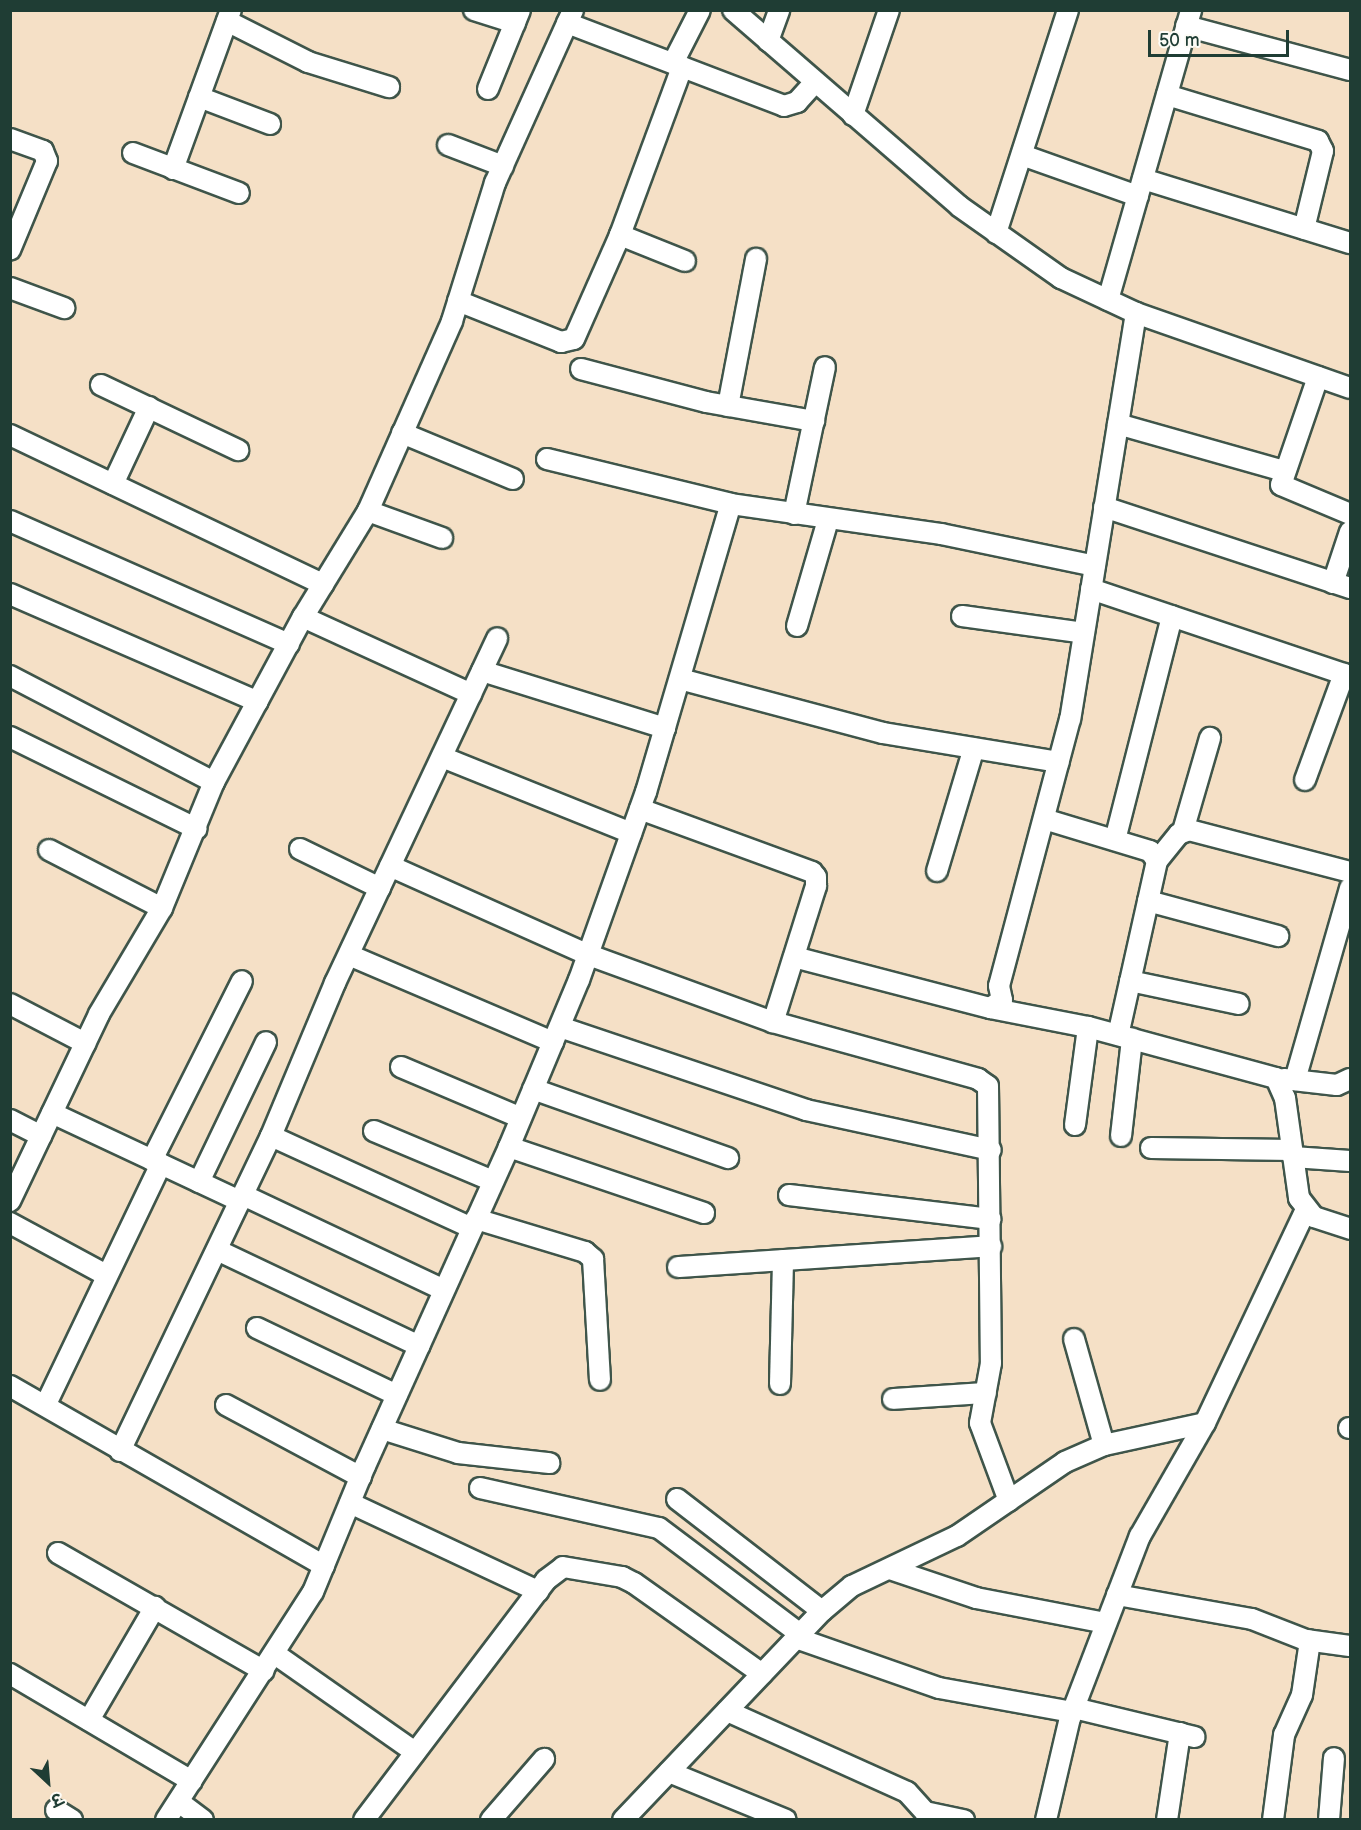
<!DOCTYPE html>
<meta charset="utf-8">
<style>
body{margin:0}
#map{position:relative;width:1361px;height:1830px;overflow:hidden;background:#f5e0c6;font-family:"Balsamiq Sans","Playpen Sans Deva",sans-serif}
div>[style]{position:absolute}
.roads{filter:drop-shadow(2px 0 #3f554a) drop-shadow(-2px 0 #3f554a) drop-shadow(0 2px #3f554a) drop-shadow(0 -2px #3f554a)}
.street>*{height:20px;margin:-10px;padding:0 10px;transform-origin:10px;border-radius:10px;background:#fff}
span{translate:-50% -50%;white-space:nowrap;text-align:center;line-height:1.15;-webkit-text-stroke:5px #fdfcf7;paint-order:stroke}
.frame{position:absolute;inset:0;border:12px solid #1f3d34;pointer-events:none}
.north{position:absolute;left:18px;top:1752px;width:60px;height:60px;-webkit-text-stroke:4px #fdfcf7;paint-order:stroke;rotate:154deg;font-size:16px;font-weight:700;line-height:24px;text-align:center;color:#1f3d34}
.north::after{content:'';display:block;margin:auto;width:21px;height:27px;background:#1f3d34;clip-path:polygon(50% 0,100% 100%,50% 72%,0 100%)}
.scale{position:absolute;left:1148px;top:30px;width:141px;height:27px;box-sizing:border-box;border:3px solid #1f3d34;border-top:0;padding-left:8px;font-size:18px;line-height:21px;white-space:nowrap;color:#1f3d34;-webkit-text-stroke:4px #fdfcf7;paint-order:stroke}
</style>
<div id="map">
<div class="roads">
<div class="street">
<div style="left:474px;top:10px;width:43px;rotate:17.6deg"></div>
<div style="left:733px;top:10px;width:299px;rotate:40.9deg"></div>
<div style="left:959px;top:206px;width:125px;rotate:35.2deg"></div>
<div style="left:1061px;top:278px;width:83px;rotate:25deg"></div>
<div style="left:1136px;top:313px;width:227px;rotate:19.3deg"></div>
<div style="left:227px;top:21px;width:91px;rotate:26.8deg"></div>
<div style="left:308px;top:62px;width:85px;rotate:17.2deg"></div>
<div style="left:567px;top:23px;width:232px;rotate:20.9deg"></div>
<div style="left:784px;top:106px;width:14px;rotate:-17deg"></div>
<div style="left:797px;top:102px;width:27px;rotate:-48deg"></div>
<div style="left:1186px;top:26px;width:170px;rotate:15deg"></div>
<div style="left:768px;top:41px;width:33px;rotate:-70deg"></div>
<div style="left:673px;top:63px;width:59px;rotate:-63deg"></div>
<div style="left:488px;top:89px;width:85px;rotate:-67.9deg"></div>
<div style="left:1167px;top:95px;width:158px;rotate:16.9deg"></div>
<div style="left:1318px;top:141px;width:11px;rotate:63deg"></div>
<div style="left:1323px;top:151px;width:80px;rotate:103.7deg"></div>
<div style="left:199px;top:97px;width:76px;rotate:20.8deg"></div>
<div style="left:853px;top:115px;width:111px;rotate:-71.1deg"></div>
<div style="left:10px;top:139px;width:35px;rotate:20deg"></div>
<div style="left:43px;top:151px;width:11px;rotate:68deg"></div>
<div style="left:47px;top:161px;width:96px;rotate:112.6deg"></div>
<div style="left:448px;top:145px;width:59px;rotate:20.9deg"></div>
<div style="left:133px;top:153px;width:113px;rotate:20.7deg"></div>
<div style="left:1022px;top:155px;width:123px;rotate:19.5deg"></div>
<div style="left:173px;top:169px;width:169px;rotate:-70deg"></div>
<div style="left:1143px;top:179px;width:217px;rotate:17.2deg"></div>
<div style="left:996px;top:233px;width:234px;rotate:-72.1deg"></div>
<div style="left:620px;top:235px;width:70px;rotate:21.8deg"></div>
<div style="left:10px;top:288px;width:58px;rotate:20.3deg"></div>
<div style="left:1108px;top:300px;width:302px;rotate:-74deg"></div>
<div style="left:458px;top:301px;width:111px;rotate:21.7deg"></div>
<div style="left:561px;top:342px;width:13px;rotate:-13deg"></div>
<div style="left:574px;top:339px;width:114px;rotate:-66.1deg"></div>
<div style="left:620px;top:235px;width:179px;rotate:-69.7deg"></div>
<div style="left:1136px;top:313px;width:411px;rotate:99.2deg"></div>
<div style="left:1070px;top:719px;width:276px;rotate:104.9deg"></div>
<div style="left:999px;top:986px;width:14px;rotate:78deg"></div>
<div style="left:1002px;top:1000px;width:14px;rotate:146deg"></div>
<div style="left:990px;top:1008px;width:100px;rotate:11deg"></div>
<div style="left:1088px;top:1027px;width:195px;rotate:15.2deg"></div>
<div style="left:1276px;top:1078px;width:22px;rotate:66deg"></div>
<div style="left:1285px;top:1098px;width:101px;rotate:82deg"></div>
<div style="left:1299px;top:1198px;width:24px;rotate:52deg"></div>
<div style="left:1314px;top:1217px;width:38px;rotate:18deg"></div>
<div style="left:581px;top:369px;width:129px;rotate:14.8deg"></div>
<div style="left:706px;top:402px;width:110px;rotate:10deg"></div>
<div style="left:1318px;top:377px;width:114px;rotate:108.9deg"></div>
<div style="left:1281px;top:485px;width:75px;rotate:22.8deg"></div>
<div style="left:101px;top:385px;width:152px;rotate:25.4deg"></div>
<div style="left:728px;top:406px;width:150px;rotate:-79.2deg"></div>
<div style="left:1118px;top:424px;width:173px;rotate:15.8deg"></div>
<div style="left:402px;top:433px;width:120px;rotate:22.5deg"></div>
<div style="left:10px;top:435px;width:347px;rotate:25.5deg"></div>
<div style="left:547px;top:459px;width:189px;rotate:13.7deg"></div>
<div style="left:731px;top:504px;width:212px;rotate:8.1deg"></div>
<div style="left:941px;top:534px;width:157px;rotate:11.7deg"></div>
<div style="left:113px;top:484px;width:85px;rotate:-64.9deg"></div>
<div style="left:1104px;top:507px;width:259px;rotate:18.2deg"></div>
<div style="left:368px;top:511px;width:79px;rotate:20deg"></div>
<div style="left:794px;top:514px;width:150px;rotate:-78.1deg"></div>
<div style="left:10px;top:521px;width:305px;rotate:23.8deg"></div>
<div style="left:1333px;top:583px;width:54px;rotate:-71.6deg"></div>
<div style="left:1091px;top:589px;width:273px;rotate:18.6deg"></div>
<div style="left:10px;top:594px;width:270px;rotate:23.5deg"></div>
<div style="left:962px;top:616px;width:123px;rotate:7.9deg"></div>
<div style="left:303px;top:617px;width:185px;rotate:24.6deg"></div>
<div style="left:797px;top:626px;width:110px;rotate:-73.7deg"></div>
<div style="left:482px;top:671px;width:192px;rotate:17.3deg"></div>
<div style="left:10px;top:676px;width:230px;rotate:27.5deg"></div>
<div style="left:680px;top:679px;width:210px;rotate:14.9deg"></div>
<div style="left:883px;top:733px;width:178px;rotate:9.4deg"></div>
<div style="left:10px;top:737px;width:208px;rotate:26.2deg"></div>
<div style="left:442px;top:757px;width:204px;rotate:21.9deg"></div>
<div style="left:1305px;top:780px;width:113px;rotate:-69.8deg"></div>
<div style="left:640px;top:809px;width:183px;rotate:20.1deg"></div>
<div style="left:812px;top:872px;width:6px;rotate:51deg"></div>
<div style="left:816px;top:877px;width:9px;rotate:90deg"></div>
<div style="left:816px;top:886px;width:143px;rotate:107.5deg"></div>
<div style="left:1044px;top:819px;width:111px;rotate:16.8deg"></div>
<div style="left:1150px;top:851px;width:12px;rotate:55deg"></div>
<div style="left:1157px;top:861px;width:178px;rotate:102.6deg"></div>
<div style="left:1183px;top:831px;width:97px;rotate:-73.8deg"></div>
<div style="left:1115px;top:840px;width:231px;rotate:-75.7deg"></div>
<div style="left:300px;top:849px;width:89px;rotate:26deg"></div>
<div style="left:49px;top:850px;width:127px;rotate:27.2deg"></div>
<div style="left:1157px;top:861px;width:35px;rotate:-51deg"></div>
<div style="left:1179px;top:834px;width:11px;rotate:-22deg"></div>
<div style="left:1189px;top:830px;width:166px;rotate:14.6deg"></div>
<div style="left:390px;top:866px;width:218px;rotate:24.1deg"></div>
<div style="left:589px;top:955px;width:196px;rotate:20deg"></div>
<div style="left:773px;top:1022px;width:213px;rotate:15.5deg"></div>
<div style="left:978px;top:1079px;width:12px;rotate:35deg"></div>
<div style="left:988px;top:1086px;width:277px;rotate:89.4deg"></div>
<div style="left:991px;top:1363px;width:61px;rotate:100.4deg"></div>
<div style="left:980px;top:1423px;width:83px;rotate:69.6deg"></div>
<div style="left:937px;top:871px;width:128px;rotate:-73.3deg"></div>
<div style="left:1148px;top:901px;width:135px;rotate:15.1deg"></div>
<div style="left:349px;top:955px;width:222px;rotate:23.1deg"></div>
<div style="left:794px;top:957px;width:203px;rotate:14.6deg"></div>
<div style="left:1130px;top:981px;width:111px;rotate:11.9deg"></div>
<div style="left:10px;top:1004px;width:85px;rotate:27.5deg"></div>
<div style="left:560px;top:1027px;width:260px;rotate:18.6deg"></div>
<div style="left:806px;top:1110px;width:189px;rotate:12.2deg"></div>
<div style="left:401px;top:1067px;width:130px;rotate:23deg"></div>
<div style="left:1284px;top:1079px;width:53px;rotate:6.5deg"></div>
<div style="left:1337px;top:1085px;width:14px;rotate:-25deg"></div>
<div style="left:1295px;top:1080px;width:200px;rotate:-74deg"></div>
<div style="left:533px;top:1089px;width:207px;rotate:19.5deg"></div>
<div style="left:52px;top:1113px;width:208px;rotate:25.1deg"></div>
<div style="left:10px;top:1120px;width:35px;rotate:27deg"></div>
<div style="left:1075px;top:1125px;width:99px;rotate:-82.4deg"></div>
<div style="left:374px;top:1131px;width:129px;rotate:22.8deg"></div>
<div style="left:271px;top:1136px;width:221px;rotate:24.6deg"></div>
<div style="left:1121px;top:1136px;width:98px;rotate:-83.5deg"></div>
<div style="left:509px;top:1147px;width:206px;rotate:18.7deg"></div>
<div style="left:1151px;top:1148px;width:141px;rotate:0.8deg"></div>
<div style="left:1293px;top:1157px;width:57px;rotate:4deg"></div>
<div style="left:152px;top:1160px;width:200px;rotate:-63.3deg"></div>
<div style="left:199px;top:1182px;width:155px;rotate:-64.4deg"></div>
<div style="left:243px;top:1195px;width:222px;rotate:25.3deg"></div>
<div style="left:789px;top:1195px;width:203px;rotate:6.8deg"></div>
<div style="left:10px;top:1201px;width:207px;rotate:-64.5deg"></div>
<div style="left:99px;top:1014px;width:123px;rotate:-59.3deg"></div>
<div style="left:162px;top:908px;width:136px;rotate:-67.6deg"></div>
<div style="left:214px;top:782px;width:187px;rotate:-61.7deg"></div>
<div style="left:303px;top:617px;width:124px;rotate:-58.5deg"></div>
<div style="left:368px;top:511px;width:208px;rotate:-66.1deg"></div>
<div style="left:452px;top:321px;width:145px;rotate:-72.7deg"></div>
<div style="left:495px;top:183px;width:190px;rotate:-65.7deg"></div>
<div style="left:476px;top:1219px;width:114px;rotate:16.8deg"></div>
<div style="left:585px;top:1252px;width:11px;rotate:41deg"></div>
<div style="left:593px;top:1259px;width:121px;rotate:86.7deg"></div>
<div style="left:10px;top:1223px;width:109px;rotate:28.4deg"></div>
<div style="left:217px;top:1250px;width:224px;rotate:25.4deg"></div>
<div style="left:678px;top:1267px;width:314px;rotate:-3.8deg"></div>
<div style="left:257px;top:1328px;width:155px;rotate:25.6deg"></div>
<div style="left:1074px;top:1339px;width:110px;rotate:74.2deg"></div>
<div style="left:780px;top:1384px;width:124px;rotate:-88.6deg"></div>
<div style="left:10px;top:1386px;width:362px;rotate:29.8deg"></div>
<div style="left:893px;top:1399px;width:93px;rotate:-3.7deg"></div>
<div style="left:46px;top:1404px;width:266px;rotate:-64.4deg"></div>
<div style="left:226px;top:1405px;width:153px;rotate:28.1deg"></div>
<div style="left:1349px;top:1428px;width:1px"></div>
<div style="left:382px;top:1429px;width:80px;rotate:17.5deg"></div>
<div style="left:458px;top:1453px;width:92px;rotate:6.3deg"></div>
<div style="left:120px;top:1451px;width:349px;rotate:-64.4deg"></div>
<div style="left:271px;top:1136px;width:166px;rotate:-67.3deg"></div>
<div style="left:335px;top:983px;width:381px;rotate:-64.8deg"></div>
<div style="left:480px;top:1488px;width:183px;rotate:12.6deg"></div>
<div style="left:659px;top:1528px;width:176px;rotate:36.9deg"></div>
<div style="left:677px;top:1499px;width:183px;rotate:37.7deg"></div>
<div style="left:350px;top:1503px;width:208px;rotate:25.1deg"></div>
<div style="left:58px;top:1553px;width:237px;rotate:29.8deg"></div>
<div style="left:890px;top:1569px;width:91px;rotate:18.6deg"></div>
<div style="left:976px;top:1598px;width:132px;rotate:10.9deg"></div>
<div style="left:1117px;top:1595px;width:137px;rotate:10.1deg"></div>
<div style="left:1252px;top:1619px;width:58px;rotate:21.3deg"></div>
<div style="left:1306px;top:1640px;width:44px;rotate:7.8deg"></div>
<div style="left:796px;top:1638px;width:151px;rotate:19.3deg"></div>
<div style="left:939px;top:1688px;width:136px;rotate:10.2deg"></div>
<div style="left:275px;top:1654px;width:171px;rotate:35deg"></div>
<div style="left:10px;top:1674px;width:211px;rotate:30.5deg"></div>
<div style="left:1074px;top:1708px;width:124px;rotate:13.5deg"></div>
<div style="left:727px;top:1711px;width:197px;rotate:24.2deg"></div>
<div style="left:907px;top:1792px;width:27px;rotate:48deg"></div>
<div style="left:925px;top:1812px;width:40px;rotate:12deg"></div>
<div style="left:89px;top:1720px;width:131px;rotate:-59.7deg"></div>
<div style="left:669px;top:1772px;width:126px;rotate:22.3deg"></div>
<div style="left:179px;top:1802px;width:30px;rotate:37deg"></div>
<div style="left:56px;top:1810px;width:19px;rotate:32deg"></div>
<div style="left:166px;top:1820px;width:271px;rotate:-57.2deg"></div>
<div style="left:313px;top:1592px;width:136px;rotate:-67.6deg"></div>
<div style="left:365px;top:1466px;width:350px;rotate:-65.7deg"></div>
<div style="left:509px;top:1147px;width:181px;rotate:-67.3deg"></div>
<div style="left:579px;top:980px;width:200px;rotate:-70.4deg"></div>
<div style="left:646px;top:792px;width:300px;rotate:-73.6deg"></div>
<div style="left:364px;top:1820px;width:301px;rotate:-52.8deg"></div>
<div style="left:546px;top:1580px;width:21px;rotate:-37deg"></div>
<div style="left:563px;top:1567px;width:60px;rotate:9.6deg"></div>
<div style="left:622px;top:1577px;width:13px;rotate:27deg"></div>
<div style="left:634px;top:1583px;width:157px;rotate:35.4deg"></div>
<div style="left:491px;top:1820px;width:81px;rotate:-49deg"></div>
<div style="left:623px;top:1820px;width:289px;rotate:-46.4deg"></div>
<div style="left:822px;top:1611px;width:39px;rotate:-40deg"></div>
<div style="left:852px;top:1586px;width:116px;rotate:-25.5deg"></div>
<div style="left:957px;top:1536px;width:131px;rotate:-34.4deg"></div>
<div style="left:1065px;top:1462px;width:43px;rotate:-23.6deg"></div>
<div style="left:1104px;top:1445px;width:103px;rotate:-12.3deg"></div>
<div style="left:1046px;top:1820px;width:105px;rotate:-76.8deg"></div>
<div style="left:1070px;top:1718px;width:195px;rotate:-69deg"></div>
<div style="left:1140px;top:1536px;width:130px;rotate:-60.1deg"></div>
<div style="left:1205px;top:1423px;width:234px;rotate:-64.7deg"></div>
<div style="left:1167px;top:1820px;width:88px;rotate:-81.5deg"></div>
<div style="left:1273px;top:1820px;width:86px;rotate:-82.6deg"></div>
<div style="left:1284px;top:1735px;width:44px;rotate:-65.8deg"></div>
<div style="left:1302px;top:1695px;width:55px;rotate:-81.6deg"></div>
<div style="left:1329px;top:1820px;width:62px;rotate:-85.4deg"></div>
</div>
</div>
<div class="frame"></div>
<div class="north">उ</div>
<div class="scale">50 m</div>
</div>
